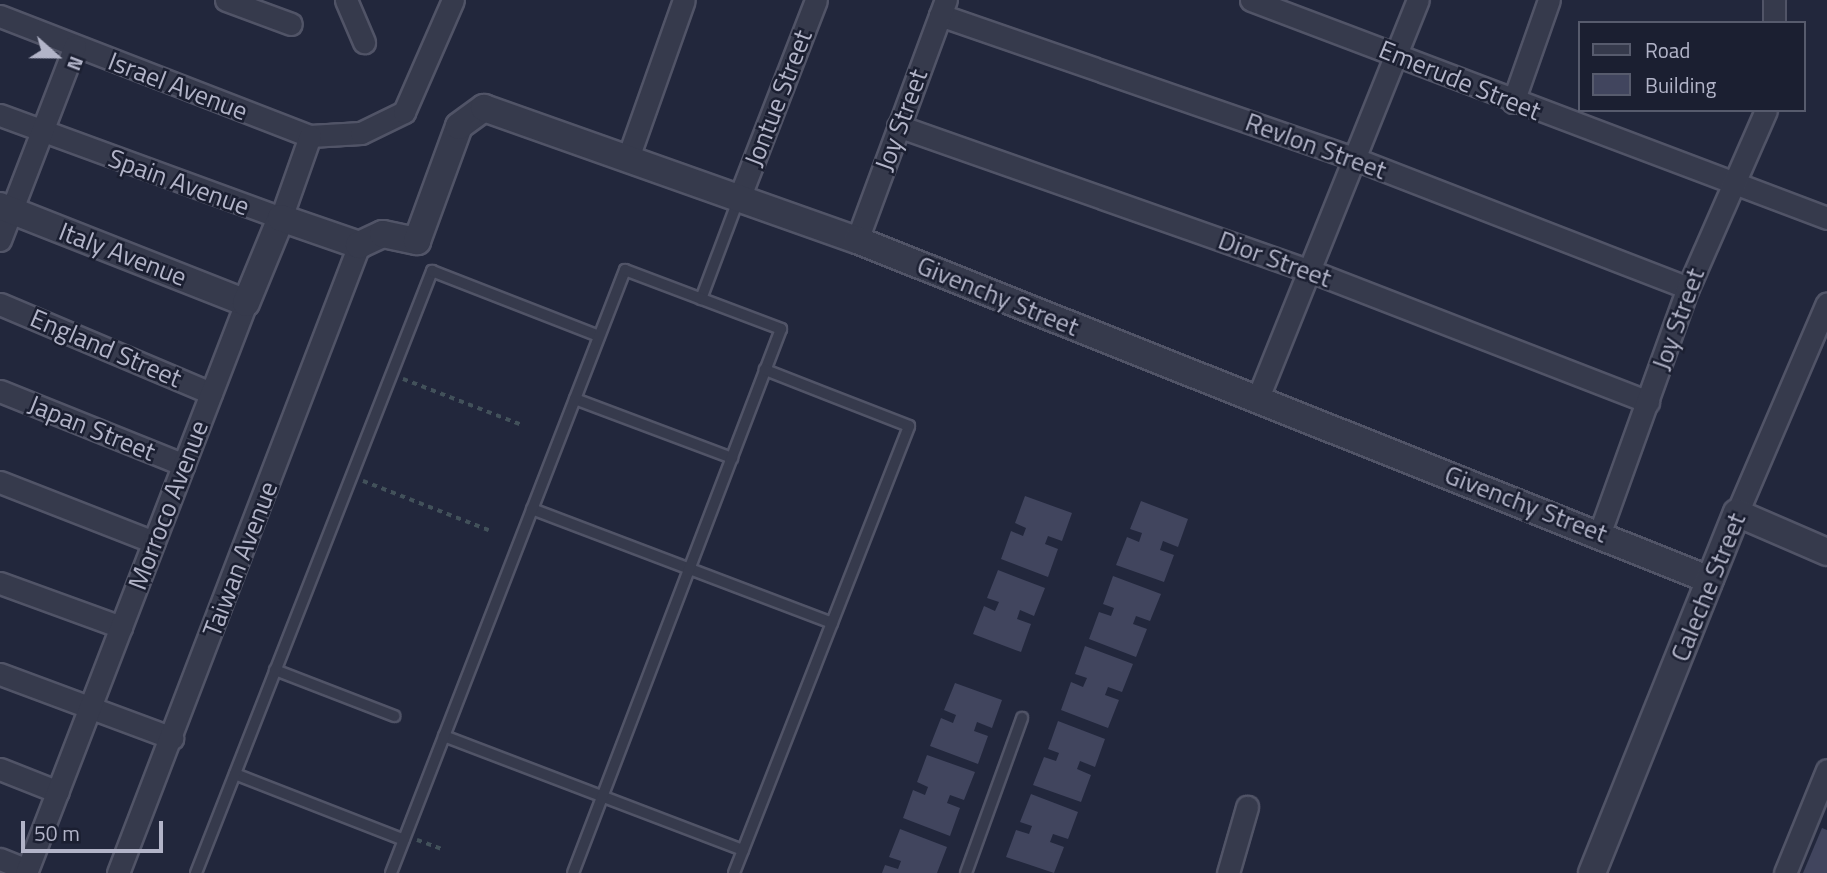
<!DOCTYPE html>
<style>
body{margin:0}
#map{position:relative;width:1827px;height:873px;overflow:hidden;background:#22273c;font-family:"Titillium Web",sans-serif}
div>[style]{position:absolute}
.building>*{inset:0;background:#41455e}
.path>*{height:3.5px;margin-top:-1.75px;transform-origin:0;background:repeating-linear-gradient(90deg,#42515a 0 5px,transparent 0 10px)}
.roads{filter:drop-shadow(2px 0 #515467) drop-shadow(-2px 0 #515467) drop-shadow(0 2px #515467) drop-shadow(0 -2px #515467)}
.service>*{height:10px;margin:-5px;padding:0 5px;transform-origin:5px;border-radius:5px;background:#363a4c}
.minor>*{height:21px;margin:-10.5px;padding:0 10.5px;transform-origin:10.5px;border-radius:10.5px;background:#363a4c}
.tertiary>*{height:26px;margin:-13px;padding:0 13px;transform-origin:13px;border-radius:13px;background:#363a4c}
span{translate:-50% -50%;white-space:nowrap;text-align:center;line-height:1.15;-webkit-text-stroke:5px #1b1f31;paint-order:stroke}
.street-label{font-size:26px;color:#b2b4c8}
.legend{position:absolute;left:1578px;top:21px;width:228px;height:91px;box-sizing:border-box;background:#1b1f31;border:2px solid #575b6d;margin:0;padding:9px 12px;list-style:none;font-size:21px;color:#b2b4c8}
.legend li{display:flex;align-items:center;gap:14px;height:35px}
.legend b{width:35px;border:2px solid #575b6d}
.north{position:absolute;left:21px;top:21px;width:70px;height:70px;-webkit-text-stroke:5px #1b1f31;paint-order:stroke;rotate:111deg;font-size:19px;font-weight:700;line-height:28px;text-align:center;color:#b2b4c8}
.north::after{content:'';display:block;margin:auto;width:24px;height:32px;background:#b2b4c8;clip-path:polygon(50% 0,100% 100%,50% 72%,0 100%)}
.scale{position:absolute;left:21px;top:821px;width:142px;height:32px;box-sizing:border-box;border:4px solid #b2b4c8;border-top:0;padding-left:9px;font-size:21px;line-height:24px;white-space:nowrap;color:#b2b4c8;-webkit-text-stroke:5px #1b1f31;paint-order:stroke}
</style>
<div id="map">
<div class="building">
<div style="clip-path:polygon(1025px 496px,1072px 513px,1062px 541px,1048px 536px,1045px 544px,1058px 549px,1048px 577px,1001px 559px,1011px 531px,1023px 536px,1026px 528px,1015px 523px)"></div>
<div style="clip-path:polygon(1141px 501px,1188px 519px,1178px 547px,1163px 541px,1160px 550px,1174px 555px,1164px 582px,1116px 565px,1127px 537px,1139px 542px,1142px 533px,1130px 529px)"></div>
<div style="clip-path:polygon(998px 570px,1045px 588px,1034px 616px,1020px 610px,1017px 619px,1031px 624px,1021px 652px,973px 634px,984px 606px,995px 611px,999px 602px,987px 598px)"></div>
<div style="clip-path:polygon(1113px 576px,1161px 594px,1150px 621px,1136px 616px,1133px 624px,1147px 629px,1136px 657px,1089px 639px,1099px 612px,1111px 616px,1114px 608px,1103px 604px)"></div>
<div style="clip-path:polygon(1085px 646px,1133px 664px,1122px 692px,1108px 687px,1105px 695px,1119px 700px,1108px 728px,1061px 710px,1071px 682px,1083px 687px,1087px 678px,1075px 674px)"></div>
<div style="clip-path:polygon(955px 683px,1002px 700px,992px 728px,977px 722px,974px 731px,988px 736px,978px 764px,930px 746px,941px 718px,953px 723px,956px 715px,944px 710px)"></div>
<div style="clip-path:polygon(1058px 721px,1105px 739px,1095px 767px,1080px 761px,1077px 769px,1091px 775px,1081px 802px,1033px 785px,1044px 757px,1056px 761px,1059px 753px,1048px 749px)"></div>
<div style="clip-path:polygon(927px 755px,975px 772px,964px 800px,950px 795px,947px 803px,960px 808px,950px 836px,903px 818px,913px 790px,925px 795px,928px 787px,917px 782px)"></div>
<div style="clip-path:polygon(1031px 794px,1078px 812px,1068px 839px,1053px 834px,1050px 842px,1064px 847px,1054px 873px,1006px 857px,1016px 830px,1029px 834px,1032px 826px,1020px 822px)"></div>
<div style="clip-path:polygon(1822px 828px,1827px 830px,1827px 873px,1803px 873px)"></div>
<div style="clip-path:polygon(900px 829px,947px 847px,937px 873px,882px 873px,885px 865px,898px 869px,901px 861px,889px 857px)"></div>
</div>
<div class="path">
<div style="left:403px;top:379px;width:128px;rotate:21.1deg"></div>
<div style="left:363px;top:481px;width:135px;rotate:21.3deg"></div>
<div style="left:417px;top:840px;width:29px;rotate:20deg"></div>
</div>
<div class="roads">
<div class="service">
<div style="left:701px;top:299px;width:108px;rotate:-69.4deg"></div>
<div style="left:575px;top:399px;width:168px;rotate:20.6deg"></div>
<div style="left:532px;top:509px;width:321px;rotate:20.8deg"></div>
<div style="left:275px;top:670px;width:128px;rotate:21.1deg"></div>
<div style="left:444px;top:736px;width:320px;rotate:20.9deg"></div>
<div style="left:235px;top:774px;width:181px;rotate:21.3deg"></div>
<div style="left:196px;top:873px;width:647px;rotate:-68.59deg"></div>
<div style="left:432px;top:271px;width:179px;rotate:21.3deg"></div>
<div style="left:391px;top:873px;width:647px;rotate:-68.79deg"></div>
<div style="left:625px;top:270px;width:167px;rotate:20.7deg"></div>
<div style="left:781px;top:329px;width:582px;rotate:110.92deg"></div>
<div style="left:734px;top:873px;width:480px;rotate:-68.6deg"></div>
<div style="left:909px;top:426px;width:155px;rotate:-158.7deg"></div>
<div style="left:966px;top:873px;width:165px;rotate:-70.1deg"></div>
</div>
<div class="minor">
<div style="left:226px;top:0;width:69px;rotate:20.3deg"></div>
<div style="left:346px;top:0;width:46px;rotate:66.8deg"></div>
<div style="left:1251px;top:0;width:616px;rotate:20.73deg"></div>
<div style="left:1774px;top:0;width:23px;rotate:90deg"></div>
<div style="left:940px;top:15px;width:437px;rotate:19.1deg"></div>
<div style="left:1353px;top:158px;width:359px;rotate:21.2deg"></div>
<div style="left:0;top:16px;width:332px;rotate:21.2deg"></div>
<div style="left:310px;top:136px;width:51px;rotate:-3.4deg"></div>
<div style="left:361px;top:133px;width:48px;rotate:-26deg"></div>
<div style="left:404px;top:112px;width:122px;rotate:-66.4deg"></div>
<div style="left:1513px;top:102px;width:108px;rotate:-70.6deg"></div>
<div style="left:0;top:115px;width:299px;rotate:20.1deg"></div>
<div style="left:281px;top:218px;width:87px;rotate:-70.5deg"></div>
<div style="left:898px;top:126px;width:435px;rotate:19.4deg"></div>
<div style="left:1308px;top:270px;width:365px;rotate:21.2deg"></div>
<div style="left:629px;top:155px;width:164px;rotate:-70.5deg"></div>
<div style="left:740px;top:196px;width:210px;rotate:-68.8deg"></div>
<div style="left:0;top:240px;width:208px;rotate:-68.9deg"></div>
<div style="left:857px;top:240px;width:256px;rotate:-69.7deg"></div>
<div style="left:0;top:304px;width:229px;rotate:22.9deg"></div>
<div style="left:0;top:391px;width:198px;rotate:21.9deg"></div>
<div style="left:1257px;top:400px;width:431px;rotate:-68.1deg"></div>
<div style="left:0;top:482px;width:165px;rotate:21.3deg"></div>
<div style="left:1737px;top:513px;width:228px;rotate:-66.8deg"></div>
<div style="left:1600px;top:532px;width:259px;rotate:-70.2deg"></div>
<div style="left:1688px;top:288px;width:194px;rotate:-66.3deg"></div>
<div style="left:0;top:583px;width:129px;rotate:20deg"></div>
<div style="left:0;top:674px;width:184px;rotate:20.4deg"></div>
<div style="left:0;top:769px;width:62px;rotate:21.6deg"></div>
<div style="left:0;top:859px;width:29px;rotate:22deg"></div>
<div style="left:26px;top:873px;width:611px;rotate:-68.9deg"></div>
<div style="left:118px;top:873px;width:673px;rotate:-69.01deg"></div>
<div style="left:1228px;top:873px;width:69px;rotate:-73.9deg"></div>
<div style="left:1785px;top:873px;width:111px;rotate:-67.8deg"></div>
</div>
<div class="tertiary">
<div style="left:0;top:206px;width:264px;rotate:21.5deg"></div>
<div style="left:246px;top:303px;width:92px;rotate:-67.6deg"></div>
<div style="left:281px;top:218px;width:83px;rotate:19.1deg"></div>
<div style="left:359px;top:245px;width:26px;rotate:-25deg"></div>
<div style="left:383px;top:234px;width:35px;rotate:12deg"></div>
<div style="left:417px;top:241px;width:122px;rotate:-69.9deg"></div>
<div style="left:459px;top:126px;width:31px;rotate:-36deg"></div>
<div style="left:484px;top:108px;width:396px;rotate:19.5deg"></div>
<div style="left:857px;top:240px;width:918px;rotate:21.73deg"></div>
<div style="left:1592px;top:873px;width:388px;rotate:-68.1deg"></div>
<div style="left:1737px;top:513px;width:98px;rotate:23.4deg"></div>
</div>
</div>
<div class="street-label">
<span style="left:1460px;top:80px;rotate:22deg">Emerude Street</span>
<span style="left:178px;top:86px;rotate:21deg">Israel Avenue</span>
<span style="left:778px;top:98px;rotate:-69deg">Jontue Street</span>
<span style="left:901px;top:120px;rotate:-70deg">Joy Street</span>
<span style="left:1316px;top:146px;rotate:20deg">Revlon Street</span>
<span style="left:179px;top:182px;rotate:20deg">Spain Avenue</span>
<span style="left:123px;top:254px;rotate:21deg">Italy Avenue</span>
<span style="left:1275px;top:259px;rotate:20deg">Dior Street</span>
<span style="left:998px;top:296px;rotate:22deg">Givenchy Street</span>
<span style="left:1678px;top:319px;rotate:-70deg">Joy Street</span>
<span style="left:106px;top:348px;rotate:23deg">England Street</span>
<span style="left:92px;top:428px;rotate:22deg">Japan Street</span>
<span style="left:1526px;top:504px;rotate:21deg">Givenchy Street</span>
<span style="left:168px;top:505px;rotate:-69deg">Morroco Avenue</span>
<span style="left:240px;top:559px;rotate:-69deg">Taiwan Avenue</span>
<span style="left:1708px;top:587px;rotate:-68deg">Caleche Street</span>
</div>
<ul class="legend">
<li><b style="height:9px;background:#363a4c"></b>Road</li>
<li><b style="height:19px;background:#41455e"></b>Building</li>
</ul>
<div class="north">N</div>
<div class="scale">50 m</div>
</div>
